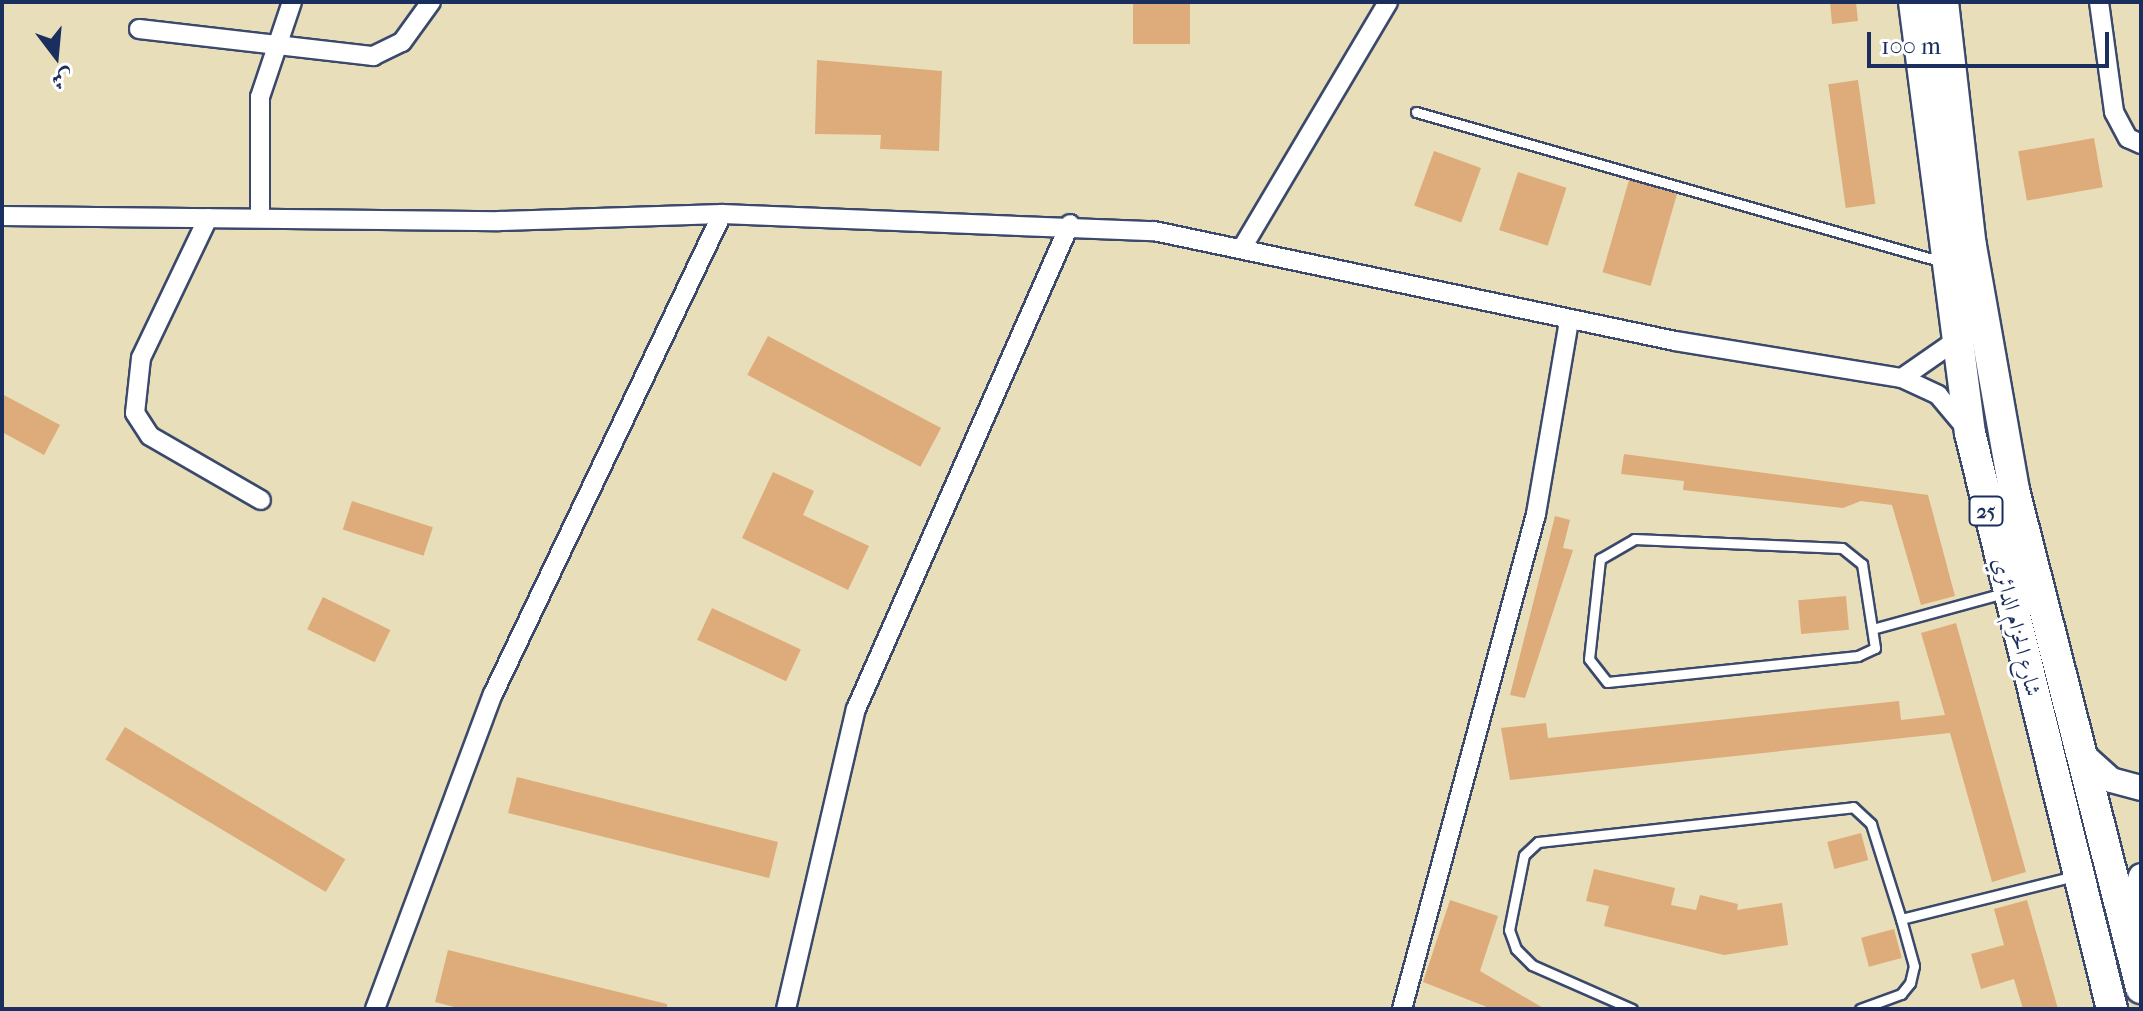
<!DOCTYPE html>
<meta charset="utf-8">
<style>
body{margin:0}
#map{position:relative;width:2143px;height:1011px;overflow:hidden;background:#e8deb9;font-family:"IM FELL French Canon",Amiri,serif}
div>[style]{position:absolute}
.building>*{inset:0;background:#deac7b;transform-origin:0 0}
.roads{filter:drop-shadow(2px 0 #3a496c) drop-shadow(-2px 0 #3a496c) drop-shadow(0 2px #3a496c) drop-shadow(0 -2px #3a496c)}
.service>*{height:9px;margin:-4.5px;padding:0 4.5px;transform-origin:4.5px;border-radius:4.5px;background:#fff}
.minor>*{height:18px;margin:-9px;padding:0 9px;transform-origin:9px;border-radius:9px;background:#fff}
.tertiary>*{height:24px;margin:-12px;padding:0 12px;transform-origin:12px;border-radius:12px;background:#fff}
.primary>*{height:30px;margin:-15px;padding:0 15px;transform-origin:15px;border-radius:15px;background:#fff}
span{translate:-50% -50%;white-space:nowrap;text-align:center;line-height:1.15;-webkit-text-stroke:6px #fff;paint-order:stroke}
.shield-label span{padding:2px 6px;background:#fff;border:2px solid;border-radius:6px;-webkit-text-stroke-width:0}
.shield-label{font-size:20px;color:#1b2f5e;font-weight:700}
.street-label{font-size:22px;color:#1b2f5e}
.frame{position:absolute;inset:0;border:4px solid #1b2f5e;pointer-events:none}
.north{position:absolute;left:16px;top:16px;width:80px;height:80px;-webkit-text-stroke:6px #fff;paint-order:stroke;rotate:164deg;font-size:22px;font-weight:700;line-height:32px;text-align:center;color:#1b2f5e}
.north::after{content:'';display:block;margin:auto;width:28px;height:36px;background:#1b2f5e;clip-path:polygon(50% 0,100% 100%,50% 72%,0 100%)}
.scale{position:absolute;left:1867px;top:32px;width:242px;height:36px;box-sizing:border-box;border:4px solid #1b2f5e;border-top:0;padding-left:10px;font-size:24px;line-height:28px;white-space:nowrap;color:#1b2f5e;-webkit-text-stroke:6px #fff;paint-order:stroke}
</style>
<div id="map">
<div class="building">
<div style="left:1133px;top:2px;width:57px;height:42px"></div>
<div style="clip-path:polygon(1830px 2px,1856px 2px,1858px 21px,1832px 24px)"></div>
<div style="clip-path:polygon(817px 60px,942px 71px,939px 151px,880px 149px,881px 135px,815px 134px)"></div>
<div style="left:1858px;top:80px;width:125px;height:30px;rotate:82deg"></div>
<div style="left:2094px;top:138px;width:50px;height:77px;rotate:80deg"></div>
<div style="left:1434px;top:151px;width:50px;height:58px;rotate:20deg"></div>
<div style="left:1518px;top:172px;width:51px;height:61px;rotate:18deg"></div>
<div style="left:1629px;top:180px;width:50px;height:96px;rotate:16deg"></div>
<div style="left:768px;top:336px;width:196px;height:44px;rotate:28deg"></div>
<div style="clip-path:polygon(2px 394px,60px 425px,44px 455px,2px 432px)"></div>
<div style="clip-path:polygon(1624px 454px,1928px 495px,1955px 596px,1921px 605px,1892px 505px,1861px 501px,1843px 508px,1683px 490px,1684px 481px,1621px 474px)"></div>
<div style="clip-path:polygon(773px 472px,814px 491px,803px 515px,869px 546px,848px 590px,742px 538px)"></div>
<div style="left:352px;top:501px;width:85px;height:30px;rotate:18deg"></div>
<div style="clip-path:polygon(1555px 516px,1570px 520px,1563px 548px,1573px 550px,1525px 698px,1510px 695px)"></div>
<div style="left:1846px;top:596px;width:34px;height:48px;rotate:85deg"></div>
<div style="left:323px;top:597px;width:75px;height:36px;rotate:26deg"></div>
<div style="left:712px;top:608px;width:98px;height:35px;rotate:25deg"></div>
<div style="clip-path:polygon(1956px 623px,2026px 872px,1992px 882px,1950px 733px,1510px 780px,1501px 728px,1546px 723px,1548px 738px,1899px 701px,1901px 720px,1945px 715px,1921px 633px)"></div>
<div style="left:125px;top:727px;width:257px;height:38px;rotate:31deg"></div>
<div style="left:517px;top:777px;width:269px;height:37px;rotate:14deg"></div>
<div style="left:1861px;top:833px;width:28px;height:35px;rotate:75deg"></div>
<div style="clip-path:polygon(1594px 869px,1675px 888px,1671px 905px,1696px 910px,1700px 895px,1738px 904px,1737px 910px,1782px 903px,1788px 945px,1724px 955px,1604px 926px,1609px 906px,1586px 901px)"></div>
<div style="clip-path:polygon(1450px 900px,1498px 916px,1480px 971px,1545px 1009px,1492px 1009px,1423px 982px)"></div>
<div style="clip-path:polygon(2027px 900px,2058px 1009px,2023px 1009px,2014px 979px,1981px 989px,1971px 954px,2004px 945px,1994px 909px)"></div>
<div style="left:1894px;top:929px;width:30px;height:34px;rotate:75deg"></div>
<div style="clip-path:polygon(448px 950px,667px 1004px,667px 1009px,462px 1009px,435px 1002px)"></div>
</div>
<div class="roads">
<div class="service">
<div style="left:1416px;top:112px;width:548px;rotate:15.89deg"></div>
<div style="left:1634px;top:539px;width:208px;rotate:2.5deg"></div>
<div style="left:1842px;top:548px;width:26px;rotate:39deg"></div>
<div style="left:1862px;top:564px;width:85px;rotate:81.2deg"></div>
<div style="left:1875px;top:648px;width:19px;rotate:155deg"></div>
<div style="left:1858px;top:656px;width:252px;rotate:174.1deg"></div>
<div style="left:1607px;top:682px;width:29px;rotate:-128deg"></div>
<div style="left:1589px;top:659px;width:101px;rotate:-83.7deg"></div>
<div style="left:1600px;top:559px;width:39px;rotate:-30deg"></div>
<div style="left:1876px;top:628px;width:133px;rotate:-15.3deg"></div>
<div style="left:1632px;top:1009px;width:109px;rotate:-156.3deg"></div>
<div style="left:1532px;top:965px;width:23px;rotate:-135deg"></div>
<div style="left:1516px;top:949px;width:20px;rotate:-110deg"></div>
<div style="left:1509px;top:930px;width:76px;rotate:-78.7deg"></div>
<div style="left:1524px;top:855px;width:19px;rotate:-43deg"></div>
<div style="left:1538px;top:842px;width:317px;rotate:-6.3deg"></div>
<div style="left:1853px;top:807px;width:25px;rotate:43deg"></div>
<div style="left:1871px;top:824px;width:100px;rotate:72.5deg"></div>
<div style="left:1860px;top:1009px;width:44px;rotate:-20.1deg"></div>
<div style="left:1901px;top:994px;width:14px;rotate:-51deg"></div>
<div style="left:1910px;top:983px;width:17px;rotate:-77deg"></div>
<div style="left:1914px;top:966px;width:49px;rotate:-105.5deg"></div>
<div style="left:1901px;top:919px;width:179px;rotate:-13.9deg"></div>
</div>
<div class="minor">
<div style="left:2099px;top:2px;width:111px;rotate:82.2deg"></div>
<div style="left:2114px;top:112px;width:30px;rotate:62deg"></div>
<div style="left:2128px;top:138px;width:14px;rotate:25deg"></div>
<div style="left:139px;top:29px;width:236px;rotate:6.6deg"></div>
<div style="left:373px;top:56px;width:32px;rotate:-26deg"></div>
<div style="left:402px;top:42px;width:49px;rotate:-54.1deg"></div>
<div style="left:2px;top:216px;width:497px;rotate:0.6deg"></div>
<div style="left:499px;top:221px;width:223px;rotate:-1.8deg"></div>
<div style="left:722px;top:214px;width:432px;rotate:2.3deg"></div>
<div style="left:1154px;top:231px;width:532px;rotate:11.92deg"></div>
<div style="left:1675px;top:341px;width:230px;rotate:9.3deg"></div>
<div style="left:1902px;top:378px;width:40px;rotate:25deg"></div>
<div style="left:1938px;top:395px;width:42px;rotate:49.8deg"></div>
<div style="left:208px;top:218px;width:155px;rotate:115.6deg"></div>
<div style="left:141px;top:358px;width:55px;rotate:96.2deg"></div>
<div style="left:135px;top:413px;width:27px;rotate:57deg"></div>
<div style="left:150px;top:436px;width:128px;rotate:30deg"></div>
<div style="left:260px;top:218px;width:121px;rotate:-90deg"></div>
<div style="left:260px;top:97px;width:100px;rotate:-71.4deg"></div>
<div style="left:1242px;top:248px;width:286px;rotate:-59.3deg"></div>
<div style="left:1902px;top:378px;width:65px;rotate:-34.9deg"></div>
<div style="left:375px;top:1009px;width:336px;rotate:-69.5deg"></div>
<div style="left:493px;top:694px;width:532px;rotate:-64.49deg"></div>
<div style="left:786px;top:1009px;width:308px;rotate:-76.9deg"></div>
<div style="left:856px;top:709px;width:530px;rotate:-66.19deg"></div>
<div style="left:1402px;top:1009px;width:513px;rotate:-74.85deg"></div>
<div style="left:1536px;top:514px;width:197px;rotate:-80.3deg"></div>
</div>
<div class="tertiary">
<div style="left:2081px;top:753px;width:40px;rotate:42deg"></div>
<div style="left:2111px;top:780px;width:31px;rotate:15deg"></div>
<div style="left:2126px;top:926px;width:52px;rotate:-73.3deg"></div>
</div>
<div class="primary">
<div style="left:1914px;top:2px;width:435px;rotate:82.6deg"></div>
<div style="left:1970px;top:433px;width:593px;rotate:76.15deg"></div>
<div style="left:1943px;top:2px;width:246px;rotate:83.5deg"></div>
<div style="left:1971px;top:246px;width:248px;rotate:80deg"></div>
<div style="left:2014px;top:490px;width:514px;rotate:75.69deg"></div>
</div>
</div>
<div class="shield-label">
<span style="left:1986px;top:511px">25</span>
</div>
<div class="street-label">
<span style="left:2016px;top:627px;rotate:76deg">شارع الحزام الدائري</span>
</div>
<div class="frame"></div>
<div class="north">ش</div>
<div class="scale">100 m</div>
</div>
